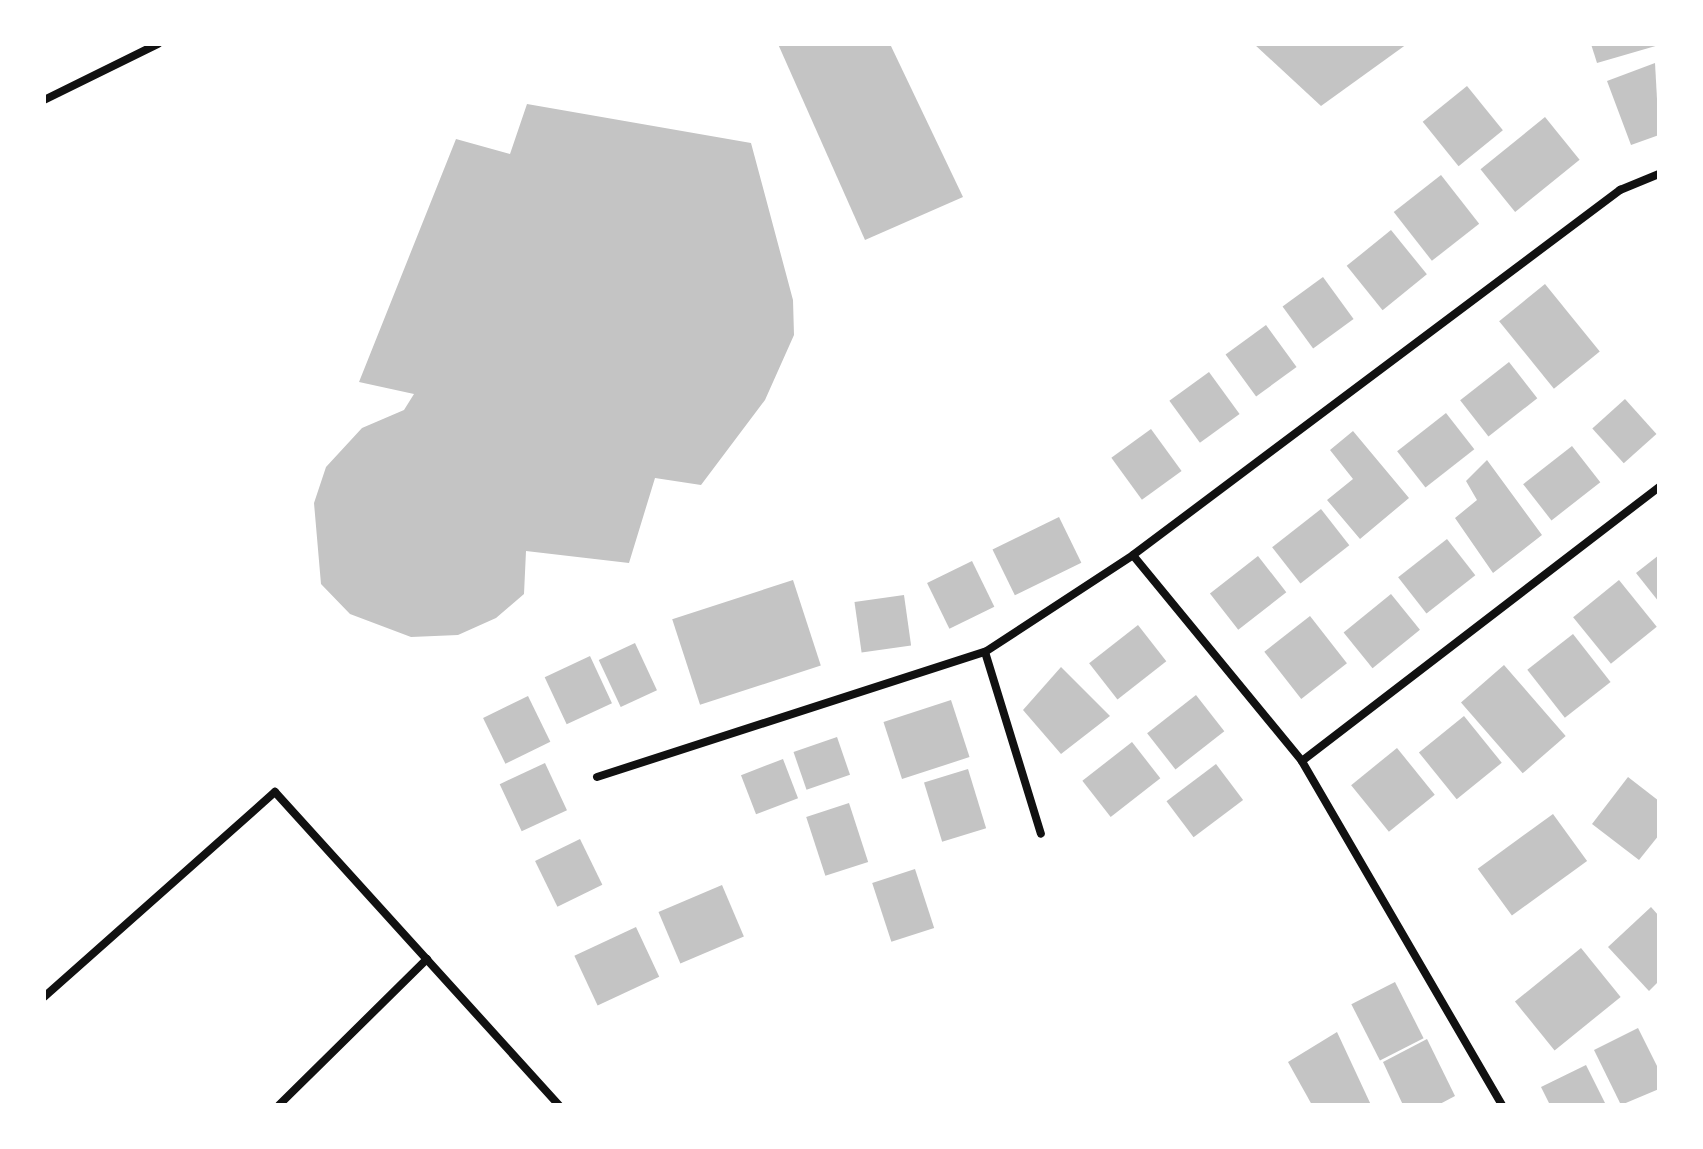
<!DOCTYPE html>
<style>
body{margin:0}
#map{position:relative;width:1703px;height:1149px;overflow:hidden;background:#fff;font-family:"Public Sans",sans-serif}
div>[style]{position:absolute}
.building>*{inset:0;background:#c4c4c4;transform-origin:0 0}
.minor>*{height:8px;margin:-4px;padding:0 4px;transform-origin:4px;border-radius:4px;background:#111}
span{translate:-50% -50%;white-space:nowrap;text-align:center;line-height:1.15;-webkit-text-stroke:6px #fff;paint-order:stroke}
.frame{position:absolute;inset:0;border:46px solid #fff;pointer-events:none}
</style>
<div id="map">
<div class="building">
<div style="clip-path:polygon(778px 44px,890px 44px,963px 197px,865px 240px)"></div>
<div style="clip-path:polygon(1254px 44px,1407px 44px,1321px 106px)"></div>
<div style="clip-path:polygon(1591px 44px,1659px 44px,1659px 45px,1597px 63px)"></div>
<div style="clip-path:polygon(1655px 63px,1659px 135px,1631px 145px,1607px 81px)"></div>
<div style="left:1467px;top:86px;width:57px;height:57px;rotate:51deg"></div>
<div style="clip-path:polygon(527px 104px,751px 143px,793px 300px,794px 335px,765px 400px,701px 485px,655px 478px,629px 563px,526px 551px,524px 594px,496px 618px,458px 635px,411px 637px,350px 614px,321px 584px,314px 503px,326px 467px,362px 428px,404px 410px,414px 394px,359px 382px,456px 139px,510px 154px)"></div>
<div style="left:1545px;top:117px;width:55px;height:83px;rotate:51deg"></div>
<div style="left:1441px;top:175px;width:62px;height:60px;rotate:52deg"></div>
<div style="left:1391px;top:230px;width:57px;height:57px;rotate:51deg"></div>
<div style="left:1323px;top:277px;width:52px;height:50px;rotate:54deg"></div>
<div style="left:1545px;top:284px;width:87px;height:59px;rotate:51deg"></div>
<div style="left:1266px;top:325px;width:52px;height:50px;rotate:54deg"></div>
<div style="left:1509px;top:362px;width:46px;height:62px;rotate:52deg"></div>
<div style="left:1209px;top:372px;width:52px;height:49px;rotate:54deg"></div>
<div style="left:1625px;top:399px;width:47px;height:44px;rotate:48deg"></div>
<div style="left:1446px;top:413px;width:46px;height:62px;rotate:52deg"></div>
<div style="left:1151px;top:429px;width:52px;height:49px;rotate:54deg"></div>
<div style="clip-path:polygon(1353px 431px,1409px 498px,1360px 539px,1327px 500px,1353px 479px,1330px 450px)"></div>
<div style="left:1572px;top:446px;width:46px;height:62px;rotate:52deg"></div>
<div style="clip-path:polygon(1487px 460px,1542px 535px,1493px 573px,1455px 518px,1477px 500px,1466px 481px)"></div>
<div style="left:1321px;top:509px;width:46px;height:62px;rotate:52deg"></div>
<div style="left:1059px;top:517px;width:51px;height:74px;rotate:64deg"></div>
<div style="left:1447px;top:539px;width:46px;height:62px;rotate:52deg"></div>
<div style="clip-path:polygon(1659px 555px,1659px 602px,1636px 573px)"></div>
<div style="left:1258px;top:556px;width:46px;height:61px;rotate:52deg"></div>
<div style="left:972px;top:561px;width:51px;height:50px;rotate:64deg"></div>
<div style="left:793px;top:580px;width:90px;height:127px;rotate:72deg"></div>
<div style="left:1619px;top:580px;width:60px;height:59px;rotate:51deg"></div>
<div style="left:1391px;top:594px;width:46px;height:61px;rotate:51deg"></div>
<div style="left:904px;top:595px;width:51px;height:50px;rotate:82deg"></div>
<div style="left:1310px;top:616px;width:60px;height:58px;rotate:52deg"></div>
<div style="left:1138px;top:625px;width:46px;height:62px;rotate:52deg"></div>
<div style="left:1573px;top:634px;width:61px;height:58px;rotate:52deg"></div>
<div style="left:635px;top:643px;width:52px;height:40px;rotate:65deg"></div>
<div style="left:590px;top:656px;width:52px;height:50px;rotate:65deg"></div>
<div style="left:1504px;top:665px;width:94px;height:57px;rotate:49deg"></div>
<div style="clip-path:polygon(1061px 667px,1110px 716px,1061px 754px,1023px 710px)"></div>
<div style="left:1196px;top:695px;width:46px;height:62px;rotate:52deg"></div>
<div style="left:528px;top:696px;width:51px;height:50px;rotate:64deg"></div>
<div style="left:951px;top:700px;width:60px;height:71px;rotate:72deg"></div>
<div style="left:1464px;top:716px;width:60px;height:58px;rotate:51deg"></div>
<div style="left:837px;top:737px;width:40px;height:46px;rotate:71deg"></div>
<div style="left:1132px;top:742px;width:46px;height:63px;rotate:52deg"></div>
<div style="left:1397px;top:748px;width:60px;height:59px;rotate:51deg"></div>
<div style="left:783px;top:759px;width:42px;height:45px;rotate:69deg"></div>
<div style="left:545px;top:763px;width:52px;height:50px;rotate:65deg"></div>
<div style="left:1216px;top:764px;width:45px;height:62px;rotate:53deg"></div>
<div style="left:968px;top:769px;width:62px;height:46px;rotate:73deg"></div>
<div style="clip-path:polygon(1628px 777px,1659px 801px,1659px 835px,1639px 860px,1592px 824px)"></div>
<div style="left:849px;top:803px;width:62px;height:45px;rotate:72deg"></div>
<div style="left:1553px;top:814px;width:58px;height:93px;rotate:54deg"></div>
<div style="left:580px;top:839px;width:51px;height:50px;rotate:64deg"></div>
<div style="left:915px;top:869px;width:62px;height:45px;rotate:72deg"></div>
<div style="left:722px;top:885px;width:56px;height:69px;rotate:67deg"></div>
<div style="clip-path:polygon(1651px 907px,1659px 916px,1659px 981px,1649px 991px,1608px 947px)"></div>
<div style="left:636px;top:927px;width:55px;height:68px;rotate:65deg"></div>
<div style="left:1581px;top:948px;width:63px;height:85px;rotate:51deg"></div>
<div style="left:1395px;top:982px;width:63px;height:49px;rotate:63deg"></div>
<div style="clip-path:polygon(1638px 1028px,1659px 1070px,1659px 1089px,1621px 1105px,1594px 1050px)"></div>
<div style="clip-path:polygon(1337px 1032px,1371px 1105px,1312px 1105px,1288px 1062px)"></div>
<div style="clip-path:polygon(1427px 1039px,1455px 1096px,1438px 1105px,1403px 1105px,1383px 1062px)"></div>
<div style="clip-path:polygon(1586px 1065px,1606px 1105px,1550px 1105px,1541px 1087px)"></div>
</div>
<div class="minor">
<div style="left:44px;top:100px;width:127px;rotate:-26.2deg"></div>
<div style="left:985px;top:652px;width:190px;rotate:72.9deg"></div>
<div style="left:1302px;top:761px;width:450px;rotate:-37.5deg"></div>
<div style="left:597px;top:777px;width:408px;rotate:-17.9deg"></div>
<div style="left:985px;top:652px;width:177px;rotate:-33.2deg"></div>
<div style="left:44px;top:997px;width:309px;rotate:-41.6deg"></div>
<div style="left:275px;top:792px;width:423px;rotate:47.8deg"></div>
<div style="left:279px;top:1105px;width:208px;rotate:-44.6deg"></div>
<div style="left:1502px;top:1105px;width:398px;rotate:-120.2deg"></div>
<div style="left:1302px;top:761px;width:266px;rotate:-129.4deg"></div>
<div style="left:1133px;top:555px;width:609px;rotate:-36.85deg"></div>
<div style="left:1620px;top:190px;width:42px;rotate:-22.3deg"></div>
</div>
<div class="frame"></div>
</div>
